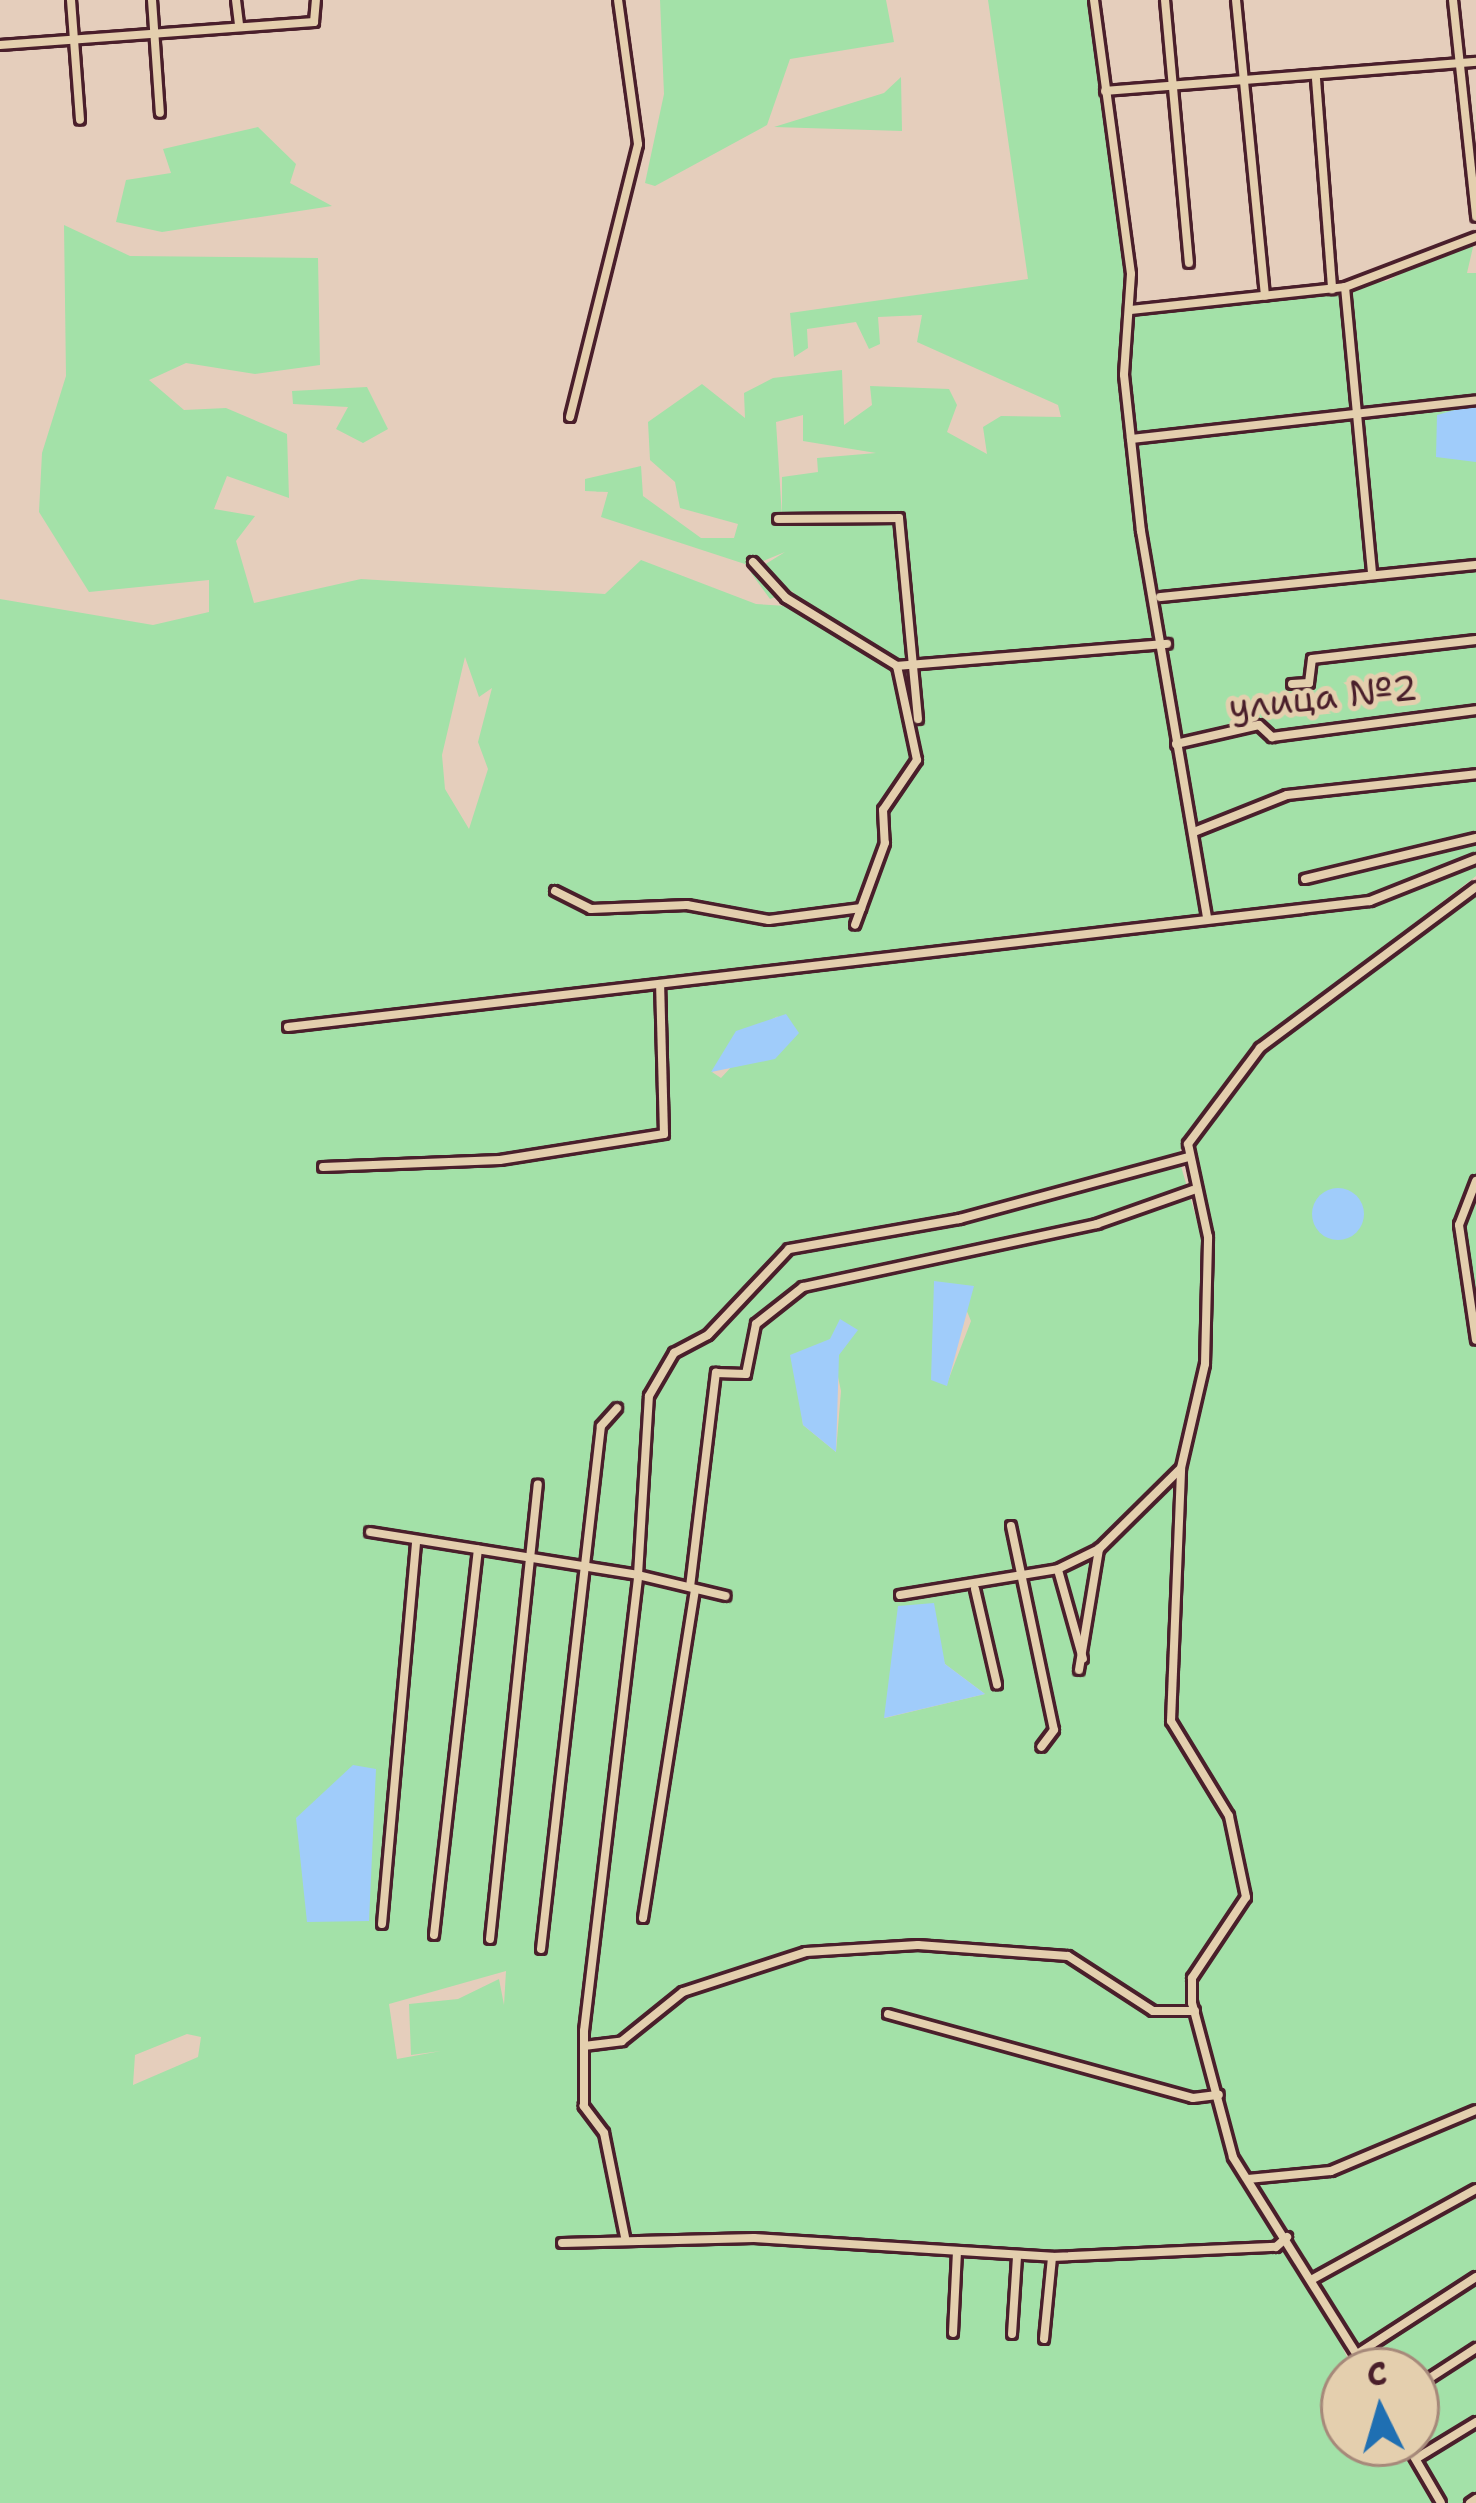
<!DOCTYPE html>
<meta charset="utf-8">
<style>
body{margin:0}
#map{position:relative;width:1476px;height:2503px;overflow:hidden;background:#e5cebc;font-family:"Shantell Sans",sans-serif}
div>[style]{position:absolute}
.green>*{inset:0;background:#a3e1a8}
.water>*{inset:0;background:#a0ccfa}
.round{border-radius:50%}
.roads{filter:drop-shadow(3px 0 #4a1f2b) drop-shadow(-3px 0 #4a1f2b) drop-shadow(0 3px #4a1f2b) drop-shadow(0 -3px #4a1f2b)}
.minor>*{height:8px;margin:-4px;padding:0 4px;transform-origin:4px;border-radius:4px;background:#e4cfae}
span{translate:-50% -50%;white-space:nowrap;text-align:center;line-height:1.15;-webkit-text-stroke:10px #e4cfae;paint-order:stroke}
.street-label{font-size:36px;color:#4a1f2b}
.north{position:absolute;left:1320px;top:2347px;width:120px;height:120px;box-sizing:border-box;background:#e4cfae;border:3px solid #a6897a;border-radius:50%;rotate:355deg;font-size:33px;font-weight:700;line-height:48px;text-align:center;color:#4a1f2b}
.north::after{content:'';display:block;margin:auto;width:42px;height:54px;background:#1f6fb2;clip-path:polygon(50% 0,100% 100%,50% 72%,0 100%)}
</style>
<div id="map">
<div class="green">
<div style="clip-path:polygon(660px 0,886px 0,894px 42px,790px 59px,767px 125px,655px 186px,645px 183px,664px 94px)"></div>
<div style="clip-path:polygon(evenodd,988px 0,1091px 0,1134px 303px,1387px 281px,1476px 234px,1467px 273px,1476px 273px,1476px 876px,1257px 1043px,1184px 1141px,1178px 1156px,1202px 1238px,1200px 1363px,1177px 1477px,1210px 1366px,1213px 1237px,1194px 1145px,1263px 1053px,1476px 895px,1476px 2503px,1446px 2503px,1413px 2443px,1416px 2371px,1375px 2371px,1267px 2196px,1354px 2371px,1344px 2371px,1344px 2443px,1397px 2443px,1432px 2503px,0 2503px,0 599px,153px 625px,209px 612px,209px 580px,89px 592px,39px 512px,42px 453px,66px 376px,64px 225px,130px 256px,318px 258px,320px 365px,255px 374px,186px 363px,149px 380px,184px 410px,226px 408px,287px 434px,289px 498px,227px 476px,214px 509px,255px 516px,236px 541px,254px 603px,361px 579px,605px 594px,641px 560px,756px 604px,804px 607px,792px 591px,770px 599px,751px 573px,785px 552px,751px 566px,601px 517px,608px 492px,585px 491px,585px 479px,641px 466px,643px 496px,701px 538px,734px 538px,738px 524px,680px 508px,675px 482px,650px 460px,648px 422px,702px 384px,745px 418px,744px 393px,773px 378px,842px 370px,844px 425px,872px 405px,870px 386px,949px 389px,957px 405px,947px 432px,987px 454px,983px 427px,1001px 416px,1061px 417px,1058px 405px,917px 342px,922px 315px,878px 317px,880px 344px,869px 349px,856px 322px,807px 329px,808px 348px,794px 357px,790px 313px,1028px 279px,988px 0,803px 415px,803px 441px,876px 453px,817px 458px,818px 472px,782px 477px,782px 517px,776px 422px,803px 415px,988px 0,465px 657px,479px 697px,492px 688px,478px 742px,488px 769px,469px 829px,445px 789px,442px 755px,465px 657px,988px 0,778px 1016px,721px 1078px,712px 1072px,747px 1033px,778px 1016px,988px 0,934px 1282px,956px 1285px,971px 1321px,946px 1386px,934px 1282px,988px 0,830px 1339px,841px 1391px,836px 1452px,803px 1425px,797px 1378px,830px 1339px,988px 0,901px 1615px,935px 1640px,945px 1664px,985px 1694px,885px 1718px,901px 1615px,988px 0,1212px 1773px,1247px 1872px,1249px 1900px,1232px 1927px,1223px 1927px,1242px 1895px,1240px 1872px,1212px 1773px,988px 0,1206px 1948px,1196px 1998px,1238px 2171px,1189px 2004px,1188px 1975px,1206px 1948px,988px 0,506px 1971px,504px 2005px,499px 1979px,458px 1999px,409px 2004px,411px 2055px,441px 2051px,397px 2059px,389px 2004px,506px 1971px,988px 0,187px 2034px,201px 2037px,198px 2057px,133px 2085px,135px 2055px,187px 2034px)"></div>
<div style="clip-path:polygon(901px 77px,902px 131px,774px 127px,884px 93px)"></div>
<div style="clip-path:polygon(258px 127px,296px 164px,290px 183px,332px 206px,162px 232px,116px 222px,126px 180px,171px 173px,163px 149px)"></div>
<div style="clip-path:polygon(367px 387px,388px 429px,363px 443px,336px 429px,348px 407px,293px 404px,292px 391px)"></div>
</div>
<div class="water">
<div style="clip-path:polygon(1476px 404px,1476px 462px,1436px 457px,1437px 415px)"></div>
<div style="clip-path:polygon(786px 1014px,799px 1033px,775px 1059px,711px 1072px,736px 1031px)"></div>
<div class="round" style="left:1312px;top:1188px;width:52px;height:52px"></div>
<div style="clip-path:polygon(934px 1281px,974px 1286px,947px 1386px,931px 1380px)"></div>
<div style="clip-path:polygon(840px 1319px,858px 1330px,839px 1355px,836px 1452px,803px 1425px,790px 1355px,830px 1339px)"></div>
<div style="clip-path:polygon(934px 1603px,945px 1664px,985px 1694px,884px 1718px,898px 1606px)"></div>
<div style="clip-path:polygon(353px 1765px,376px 1769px,369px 1921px,307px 1922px,296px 1818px)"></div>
</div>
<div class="roads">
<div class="minor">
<div style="left:71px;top:0;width:120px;rotate:85.7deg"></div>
<div style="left:152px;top:0;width:113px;rotate:86deg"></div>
<div style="left:236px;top:0;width:26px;rotate:83deg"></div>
<div style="left:1094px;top:0;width:276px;rotate:82.3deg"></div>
<div style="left:1131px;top:274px;width:101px;rotate:94deg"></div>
<div style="left:1124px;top:375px;width:157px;rotate:83.8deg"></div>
<div style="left:1141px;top:531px;width:391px;rotate:80.3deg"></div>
<div style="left:1165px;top:0;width:264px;rotate:84.8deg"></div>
<div style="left:1236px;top:0;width:297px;rotate:84.4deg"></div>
<div style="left:1453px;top:0;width:218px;rotate:83.9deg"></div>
<div style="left:0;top:45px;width:315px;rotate:-4.2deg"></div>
<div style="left:314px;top:22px;width:22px;rotate:-85deg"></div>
<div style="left:1316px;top:79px;width:211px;rotate:85.6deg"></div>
<div style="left:1105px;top:91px;width:372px;rotate:-4.5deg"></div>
<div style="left:1345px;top:287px;width:287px;rotate:84.6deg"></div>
<div style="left:1130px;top:310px;width:216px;rotate:-6.1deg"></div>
<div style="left:1345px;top:287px;width:140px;rotate:-20.9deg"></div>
<div style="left:570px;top:417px;width:281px;rotate:-76deg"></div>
<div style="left:638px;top:144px;width:145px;rotate:-97.9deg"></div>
<div style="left:1131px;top:439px;width:347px;rotate:-6.4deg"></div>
<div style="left:778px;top:519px;width:121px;rotate:-0.5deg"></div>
<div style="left:899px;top:518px;width:202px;rotate:84.6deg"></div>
<div style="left:753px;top:562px;width:49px;rotate:47.5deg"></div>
<div style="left:786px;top:598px;width:130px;rotate:31.5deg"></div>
<div style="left:897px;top:666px;width:96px;rotate:78deg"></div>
<div style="left:917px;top:760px;width:60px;rotate:124.2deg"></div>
<div style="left:883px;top:810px;width:33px;rotate:87deg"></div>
<div style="left:885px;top:843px;width:87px;rotate:110.1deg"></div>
<div style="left:1160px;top:597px;width:318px;rotate:-5.8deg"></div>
<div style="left:897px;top:666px;width:271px;rotate:-4.7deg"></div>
<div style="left:1292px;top:684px;width:17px;rotate:-3deg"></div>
<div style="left:1309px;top:683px;width:24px;rotate:-83deg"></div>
<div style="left:1312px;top:659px;width:165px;rotate:-6.6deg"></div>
<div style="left:1176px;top:744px;width:85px;rotate:-12.9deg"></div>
<div style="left:1259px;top:725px;width:18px;rotate:43deg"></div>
<div style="left:1272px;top:737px;width:206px;rotate:-7.5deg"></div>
<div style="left:1194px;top:832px;width:100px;rotate:-21.7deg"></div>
<div style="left:1287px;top:795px;width:190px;rotate:-6.3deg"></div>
<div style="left:1305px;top:879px;width:176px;rotate:-13.5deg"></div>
<div style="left:555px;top:891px;width:40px;rotate:26.6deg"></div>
<div style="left:591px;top:909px;width:96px;rotate:-2.4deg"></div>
<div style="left:687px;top:905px;width:83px;rotate:10.4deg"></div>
<div style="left:769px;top:920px;width:93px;rotate:-7.4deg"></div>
<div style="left:288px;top:1027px;width:1089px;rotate:-6.64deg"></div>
<div style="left:1370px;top:901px;width:114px;rotate:-21.6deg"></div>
<div style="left:323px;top:1167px;width:177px;rotate:-2.3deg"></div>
<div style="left:500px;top:1160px;width:166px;rotate:-9deg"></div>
<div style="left:664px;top:1134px;width:149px;rotate:-91.5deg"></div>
<div style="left:1476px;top:1181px;width:47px;rotate:111.1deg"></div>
<div style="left:1459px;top:1225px;width:116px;rotate:81.6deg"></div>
<div style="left:1011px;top:1526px;width:208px;rotate:78.1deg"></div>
<div style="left:1054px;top:1730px;width:21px;rotate:127deg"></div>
<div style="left:370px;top:1532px;width:271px;rotate:9.1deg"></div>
<div style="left:638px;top:1575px;width:179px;rotate:-86.5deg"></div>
<div style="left:649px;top:1396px;width:50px;rotate:-59.8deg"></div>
<div style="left:674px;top:1353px;width:38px;rotate:-28deg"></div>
<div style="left:708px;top:1335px;width:118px;rotate:-46.7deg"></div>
<div style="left:789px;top:1249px;width:173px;rotate:-10deg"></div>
<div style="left:959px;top:1219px;width:238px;rotate:-15.1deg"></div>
<div style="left:1058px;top:1570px;width:92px;rotate:74.3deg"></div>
<div style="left:690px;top:1587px;width:216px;rotate:-83.1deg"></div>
<div style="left:716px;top:1373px;width:30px;rotate:2deg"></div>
<div style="left:746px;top:1374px;width:51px;rotate:-78.7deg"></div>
<div style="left:756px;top:1324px;width:60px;rotate:-38.2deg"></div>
<div style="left:803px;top:1287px;width:301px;rotate:-12.1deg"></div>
<div style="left:1097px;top:1224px;width:102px;rotate:-19.5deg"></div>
<div style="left:975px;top:1589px;width:98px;rotate:77deg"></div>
<div style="left:900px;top:1595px;width:160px;rotate:-9.3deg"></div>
<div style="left:1058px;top:1569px;width:46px;rotate:-26deg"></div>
<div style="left:1099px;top:1549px;width:114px;rotate:-44.6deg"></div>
<div style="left:1079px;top:1670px;width:123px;rotate:-80.6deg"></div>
<div style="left:643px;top:1918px;width:333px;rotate:-81deg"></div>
<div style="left:382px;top:1924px;width:385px;rotate:-84.9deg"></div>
<div style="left:434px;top:1935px;width:388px;rotate:-83.5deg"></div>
<div style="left:490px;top:1939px;width:457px;rotate:-84deg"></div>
<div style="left:541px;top:1949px;width:526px;rotate:-83.46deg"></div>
<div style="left:601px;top:1426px;width:24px;rotate:-48deg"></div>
<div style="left:888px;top:2014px;width:316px;rotate:15.4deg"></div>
<div style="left:1193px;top:2098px;width:26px;rotate:-7deg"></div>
<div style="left:584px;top:2046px;width:38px;rotate:-7deg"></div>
<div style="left:622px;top:2041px;width:78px;rotate:-38.8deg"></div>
<div style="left:683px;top:1992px;width:129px;rotate:-18deg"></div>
<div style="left:806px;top:1952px;width:112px;rotate:-3.6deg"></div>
<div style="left:918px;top:1945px;width:150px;rotate:4.2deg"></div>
<div style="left:1068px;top:1956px;width:101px;rotate:32.9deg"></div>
<div style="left:1153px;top:2011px;width:42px"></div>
<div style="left:1248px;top:2179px;width:83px;rotate:-5.5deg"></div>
<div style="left:1331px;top:2171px;width:157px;rotate:-22.8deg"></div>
<div style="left:625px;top:2237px;width:106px;rotate:-101.4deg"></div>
<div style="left:604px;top:2133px;width:34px;rotate:-127deg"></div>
<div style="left:584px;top:2106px;width:75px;rotate:-90deg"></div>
<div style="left:584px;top:2031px;width:459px;rotate:-83.2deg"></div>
<div style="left:638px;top:1575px;width:90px;rotate:13.4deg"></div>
<div style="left:562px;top:2243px;width:192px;rotate:-1.5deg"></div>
<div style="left:754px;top:2238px;width:299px;rotate:3.6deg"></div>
<div style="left:1052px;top:2257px;width:224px;rotate:-2.6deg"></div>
<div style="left:1276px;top:2247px;width:15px;rotate:-42deg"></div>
<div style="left:1311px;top:2280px;width:188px;rotate:-28.9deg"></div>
<div style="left:953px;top:2333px;width:81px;rotate:-87.2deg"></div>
<div style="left:1012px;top:2334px;width:77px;rotate:-86.3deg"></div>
<div style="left:1044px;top:2339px;width:82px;rotate:-84.4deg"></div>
<div style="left:1357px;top:2354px;width:142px;rotate:-32.9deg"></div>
<div style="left:1367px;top:2371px;width:252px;rotate:-122.1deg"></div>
<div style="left:1233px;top:2157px;width:159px;rotate:-104.9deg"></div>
<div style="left:1192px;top:2003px;width:25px;rotate:-90deg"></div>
<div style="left:1192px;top:1978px;width:97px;rotate:-56.3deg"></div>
<div style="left:1246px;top:1897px;width:83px;rotate:-101.9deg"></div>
<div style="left:1229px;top:1816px;width:111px;rotate:-121.4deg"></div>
<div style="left:1171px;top:1721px;width:253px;rotate:-87.7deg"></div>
<div style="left:1181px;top:1468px;width:107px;rotate:-77deg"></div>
<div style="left:1205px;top:1364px;width:127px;rotate:-88.6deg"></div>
<div style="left:1208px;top:1237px;width:95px;rotate:-102.1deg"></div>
<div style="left:1188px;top:1144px;width:120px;rotate:-53.1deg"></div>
<div style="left:1260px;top:1048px;width:269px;rotate:-36.7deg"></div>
<div style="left:1416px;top:2387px;width:72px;rotate:-33deg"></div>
<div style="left:1406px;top:2443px;width:69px;rotate:59.7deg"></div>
<div style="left:1417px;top:2458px;width:69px;rotate:-31.4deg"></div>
<div style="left:1470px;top:2503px;width:7px;rotate:-34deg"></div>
</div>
</div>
<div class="street-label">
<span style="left:1323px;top:697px;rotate:-6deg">улица №2</span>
</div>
<div class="north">С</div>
</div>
